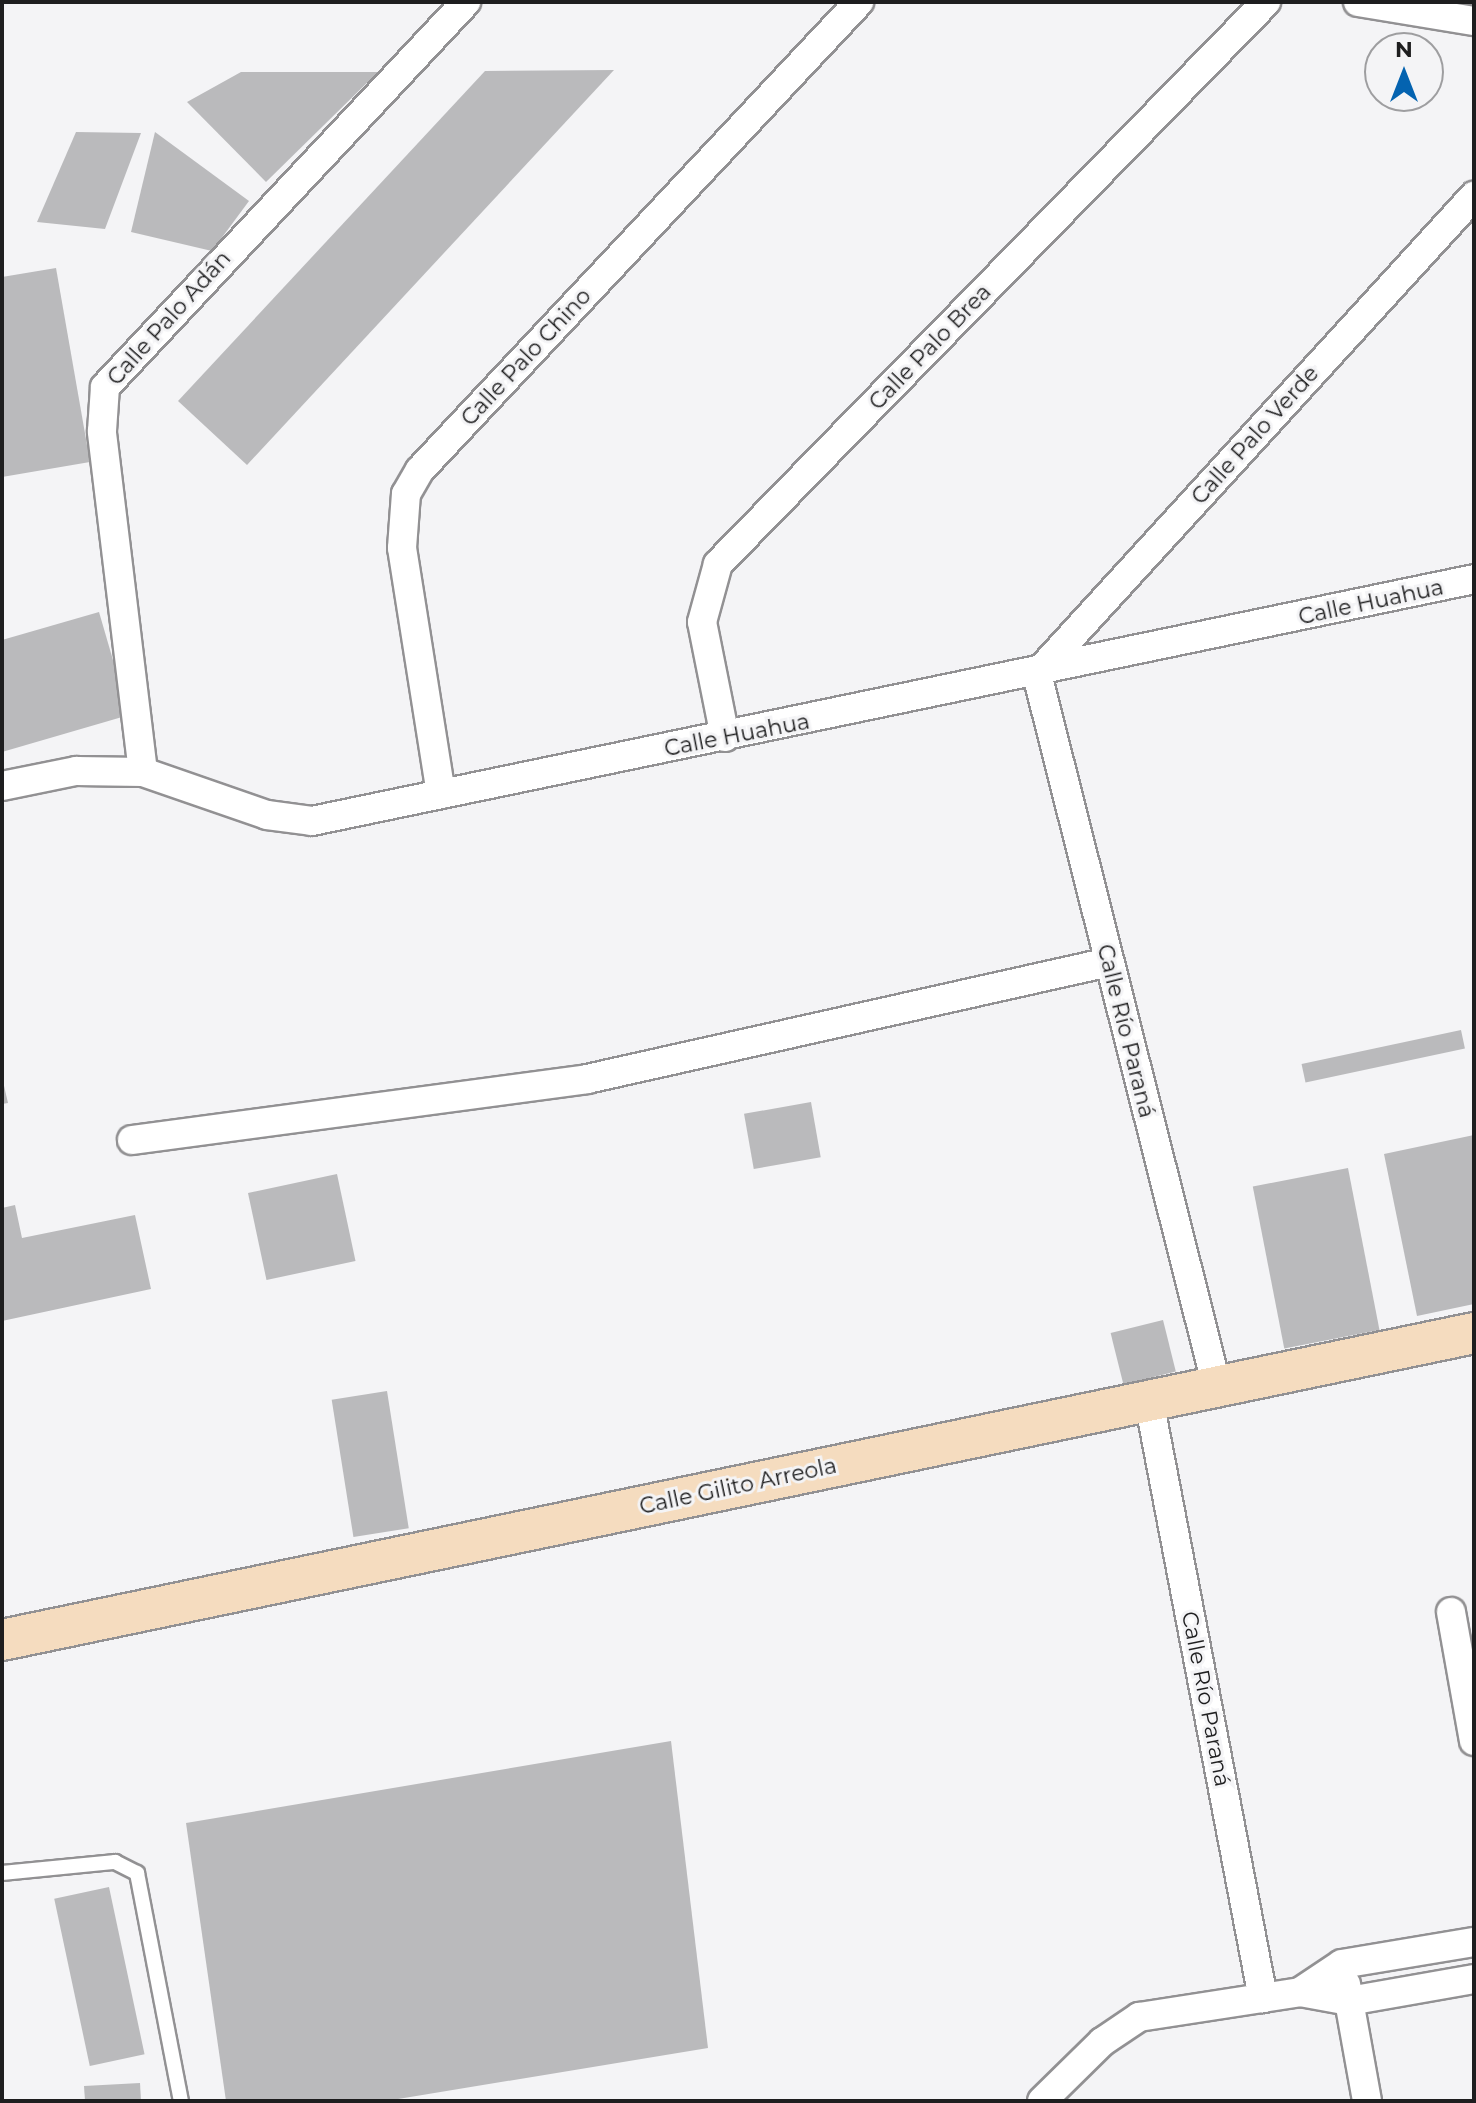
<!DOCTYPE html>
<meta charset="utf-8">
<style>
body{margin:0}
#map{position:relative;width:1476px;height:2103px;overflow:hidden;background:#f4f4f6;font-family:Montserrat,sans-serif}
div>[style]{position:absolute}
.building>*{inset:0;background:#bababc;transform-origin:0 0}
.roads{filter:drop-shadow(2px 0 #929193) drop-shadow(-2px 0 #929193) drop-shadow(0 2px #929193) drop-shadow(0 -2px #929193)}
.lane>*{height:14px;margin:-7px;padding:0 7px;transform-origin:7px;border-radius:7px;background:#fff}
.street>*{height:28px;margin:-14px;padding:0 14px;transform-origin:14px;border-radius:14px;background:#fff}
.secondary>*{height:40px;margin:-20px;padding:0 20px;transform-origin:20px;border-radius:20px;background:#f5dcbf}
span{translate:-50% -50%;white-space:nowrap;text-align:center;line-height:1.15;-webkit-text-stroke:6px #f4f4f6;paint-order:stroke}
.street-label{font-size:22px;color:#1e1e1f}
.frame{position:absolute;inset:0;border:4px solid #1e1e1f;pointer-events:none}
.north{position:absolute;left:1364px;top:32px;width:80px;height:80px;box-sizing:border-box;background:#f4f4f6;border:2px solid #9e9ea0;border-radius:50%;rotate:0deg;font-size:22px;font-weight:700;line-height:32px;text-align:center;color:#1e1e1f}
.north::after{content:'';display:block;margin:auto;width:28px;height:36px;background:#0463b0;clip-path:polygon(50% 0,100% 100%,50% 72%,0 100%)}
</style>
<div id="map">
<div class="building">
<div style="clip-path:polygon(614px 70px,247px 465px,178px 401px,485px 71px)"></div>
<div style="clip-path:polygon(241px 72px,378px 72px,266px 182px,187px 102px)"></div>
<div style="clip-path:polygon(76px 132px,141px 133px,105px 229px,37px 222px)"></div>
<div style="clip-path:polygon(155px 132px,249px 201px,212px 251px,131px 232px)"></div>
<div style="clip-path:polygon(56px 268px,90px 462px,2px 477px,2px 277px)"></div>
<div style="clip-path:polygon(99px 612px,129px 715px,2px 752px,2px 640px)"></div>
<div style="left:1461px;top:1030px;width:19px;height:163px;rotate:78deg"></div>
<div style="clip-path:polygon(2px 1077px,8px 1103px,2px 1104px)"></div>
<div style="left:811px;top:1102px;width:56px;height:68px;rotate:80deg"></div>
<div style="clip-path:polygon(1474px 1135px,1474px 1304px,1417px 1316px,1384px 1154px)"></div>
<div style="left:1348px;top:1168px;width:165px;height:97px;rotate:79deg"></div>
<div style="left:337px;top:1174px;width:89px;height:91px;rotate:78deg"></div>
<div style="clip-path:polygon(15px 1205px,22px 1238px,135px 1215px,151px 1289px,2px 1321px,2px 1208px)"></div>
<div style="left:1163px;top:1320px;width:53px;height:54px;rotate:76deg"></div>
<div style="left:387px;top:1391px;width:139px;height:56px;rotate:81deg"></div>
<div style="clip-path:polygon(671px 1741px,708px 2048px,386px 2101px,226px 2101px,186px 1823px)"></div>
<div style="left:109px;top:1887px;width:171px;height:56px;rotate:78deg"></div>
<div style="clip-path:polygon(140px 2083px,141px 2101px,85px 2101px,84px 2086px)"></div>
</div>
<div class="roads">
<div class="lane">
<div style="left:2px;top:1873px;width:114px;rotate:-5.6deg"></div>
<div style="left:115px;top:1862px;width:25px;rotate:27deg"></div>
<div style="left:137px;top:1873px;width:232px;rotate:79.1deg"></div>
</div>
<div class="street">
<div style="left:1358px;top:2px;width:118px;rotate:9.3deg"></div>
<div style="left:725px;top:737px;width:117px;rotate:-101.3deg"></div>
<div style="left:702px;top:622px;width:60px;rotate:-74.6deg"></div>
<div style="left:718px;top:564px;width:785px;rotate:-45.72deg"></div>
<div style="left:143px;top:772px;width:343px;rotate:-96.9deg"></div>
<div style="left:102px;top:431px;width:44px;rotate:-86.1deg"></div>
<div style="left:105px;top:387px;width:528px;rotate:-46.84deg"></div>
<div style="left:2px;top:786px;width:76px;rotate:-11.5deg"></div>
<div style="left:76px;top:771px;width:67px;rotate:0.9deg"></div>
<div style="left:143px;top:772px;width:131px;rotate:19.1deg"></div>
<div style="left:267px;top:815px;width:45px;rotate:7.6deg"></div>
<div style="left:312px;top:821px;width:1187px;rotate:-11.76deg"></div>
<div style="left:441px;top:794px;width:249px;rotate:-99deg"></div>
<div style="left:402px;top:548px;width:54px;rotate:-85.8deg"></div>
<div style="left:406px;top:494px;width:28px;rotate:-60deg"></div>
<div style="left:420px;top:470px;width:642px;rotate:-46.83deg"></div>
<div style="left:132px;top:1140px;width:459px;rotate:-7.6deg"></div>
<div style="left:587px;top:1079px;width:535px;rotate:-12.63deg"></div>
<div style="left:1217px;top:1387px;width:735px;rotate:-104.17deg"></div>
<div style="left:1037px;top:674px;width:648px;rotate:-47.57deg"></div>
<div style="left:1149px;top:1401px;width:608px;rotate:79.19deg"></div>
<div style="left:1451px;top:1612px;width:131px;rotate:79.9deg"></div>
<div style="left:1346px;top:1984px;width:119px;rotate:79.8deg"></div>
<div style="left:1300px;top:1992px;width:50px;rotate:-33.7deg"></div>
<div style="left:1342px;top:1964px;width:134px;rotate:-9.5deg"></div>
<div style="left:1042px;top:2101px;width:84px;rotate:-44.5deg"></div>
<div style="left:1102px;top:2042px;width:45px;rotate:-34deg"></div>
<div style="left:1139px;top:2017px;width:163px;rotate:-8.8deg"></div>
<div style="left:1300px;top:1992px;width:50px;rotate:10.4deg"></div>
<div style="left:1349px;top:2001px;width:127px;rotate:-10deg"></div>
</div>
<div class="secondary">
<div style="left:2px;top:1640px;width:1504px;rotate:-11.78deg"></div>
</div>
</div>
<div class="street-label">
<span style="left:169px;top:318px;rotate:-48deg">Calle Palo Adán</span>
<span style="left:930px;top:347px;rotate:-46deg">Calle Palo Brea</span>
<span style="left:526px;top:357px;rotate:-47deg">Calle Palo Chino</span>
<span style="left:1255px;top:435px;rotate:-48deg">Calle Palo Verde</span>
<span style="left:1371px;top:602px;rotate:-12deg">Calle Huahua</span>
<span style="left:737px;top:735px;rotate:-11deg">Calle Huahua</span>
<span style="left:1126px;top:1031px;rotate:76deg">Calle Río Paraná</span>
<span style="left:738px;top:1486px;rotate:-12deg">Calle Gilito Arreola</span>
<span style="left:1206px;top:1699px;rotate:79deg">Calle Río Paraná</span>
</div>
<div class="frame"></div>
<div class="north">N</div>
</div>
